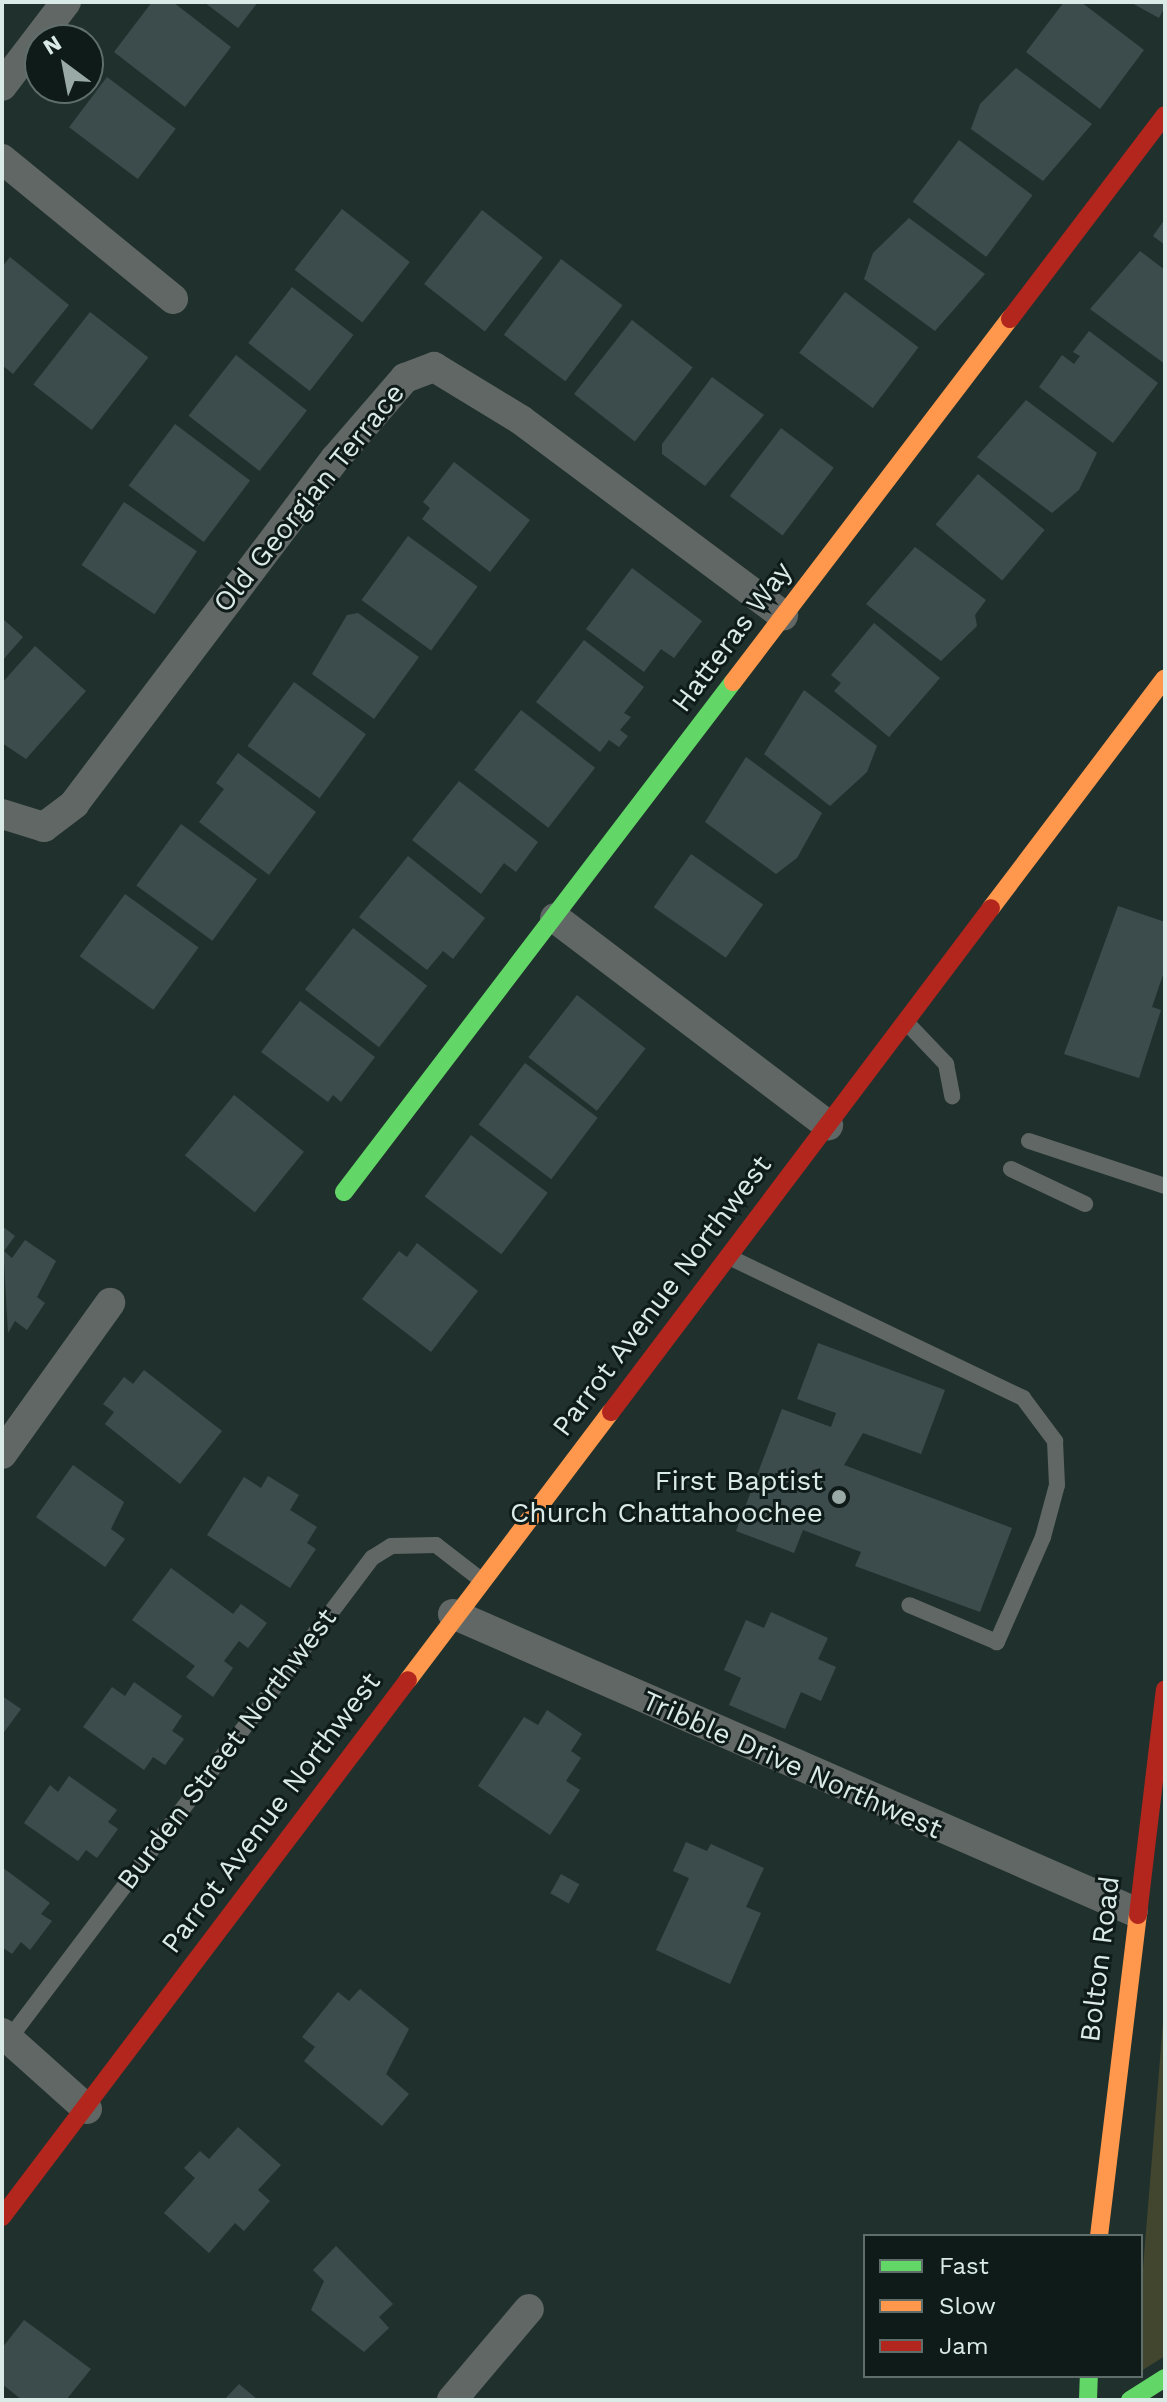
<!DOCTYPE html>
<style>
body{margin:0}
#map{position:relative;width:1167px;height:2402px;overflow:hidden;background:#20312d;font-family:"Work Sans",sans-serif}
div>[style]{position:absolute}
.green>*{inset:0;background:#43462f}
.building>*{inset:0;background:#3c4c4c;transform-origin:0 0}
.lane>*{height:16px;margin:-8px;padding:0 8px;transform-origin:8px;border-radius:8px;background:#616764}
.street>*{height:30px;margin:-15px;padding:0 15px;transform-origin:15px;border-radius:15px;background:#616764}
.fast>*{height:18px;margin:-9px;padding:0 9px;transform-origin:9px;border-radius:9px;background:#63d668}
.slow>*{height:18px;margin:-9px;padding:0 9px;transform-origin:9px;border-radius:9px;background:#ff974d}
.jam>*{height:18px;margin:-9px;padding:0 9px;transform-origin:9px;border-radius:9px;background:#b3261e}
.dots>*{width:22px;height:22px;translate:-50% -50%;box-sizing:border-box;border:4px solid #0f1b19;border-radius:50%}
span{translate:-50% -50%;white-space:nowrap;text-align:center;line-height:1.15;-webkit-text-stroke:6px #0f1b19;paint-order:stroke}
.street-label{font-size:28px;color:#daeae6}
.poi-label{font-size:28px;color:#daeae6}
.right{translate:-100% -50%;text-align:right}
.frame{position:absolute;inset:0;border:4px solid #daeae6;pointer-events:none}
.legend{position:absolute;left:863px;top:2234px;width:280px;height:144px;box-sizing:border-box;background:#0f1b19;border:2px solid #606e6b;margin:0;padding:10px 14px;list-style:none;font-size:24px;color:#daeae6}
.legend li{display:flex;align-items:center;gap:16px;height:40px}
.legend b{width:40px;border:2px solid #606e6b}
.north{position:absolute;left:24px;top:24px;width:80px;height:80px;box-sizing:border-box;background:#0f1b19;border:2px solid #606e6b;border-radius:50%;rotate:328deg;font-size:22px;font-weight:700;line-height:32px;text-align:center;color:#daeae6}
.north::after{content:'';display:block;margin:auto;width:28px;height:36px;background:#99a9a5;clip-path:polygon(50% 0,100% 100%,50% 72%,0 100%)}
</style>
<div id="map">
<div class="green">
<div style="clip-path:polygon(1165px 1998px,1165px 2356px,1141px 2371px,1141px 2293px)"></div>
</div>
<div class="building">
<div style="clip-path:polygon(152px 2px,173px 2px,231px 47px,185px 107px,114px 52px)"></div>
<div style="clip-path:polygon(204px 2px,258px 2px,238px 28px)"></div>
<div style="clip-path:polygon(1064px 2px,1081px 2px,1144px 50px,1100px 109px,1026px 52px)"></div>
<div style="clip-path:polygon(1130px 2px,1165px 2px,1165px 7px,1159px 18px)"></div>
<div style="clip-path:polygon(1016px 68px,1092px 124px,1043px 181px,971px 129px,980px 104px)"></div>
<div style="left:107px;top:77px;width:86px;height:63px;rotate:37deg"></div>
<div style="left:959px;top:140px;width:92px;height:77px;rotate:37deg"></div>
<div style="left:342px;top:209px;width:86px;height:77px;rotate:38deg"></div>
<div style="left:482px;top:210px;width:77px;height:94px;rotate:38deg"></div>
<div style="clip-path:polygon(909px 218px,985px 274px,935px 331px,864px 279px,873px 253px)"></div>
<div style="clip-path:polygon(1165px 219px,1165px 245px,1153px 236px)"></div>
<div style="clip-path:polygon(1140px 251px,1165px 270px,1165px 364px,1090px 309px)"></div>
<div style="clip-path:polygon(10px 257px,69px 305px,13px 374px,2px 365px,2px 267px)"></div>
<div style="left:561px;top:259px;width:77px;height:95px;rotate:37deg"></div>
<div style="left:292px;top:287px;width:78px;height:71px;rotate:38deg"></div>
<div style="left:845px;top:292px;width:92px;height:76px;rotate:37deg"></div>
<div style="left:90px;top:312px;width:74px;height:92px;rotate:38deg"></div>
<div style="left:632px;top:320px;width:77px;height:94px;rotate:38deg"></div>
<div style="clip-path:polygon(1089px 331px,1158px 383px,1113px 443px,1039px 387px,1062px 355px,1074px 364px,1080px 356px,1073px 352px)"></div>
<div style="left:236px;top:355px;width:90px;height:77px;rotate:38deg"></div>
<div style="clip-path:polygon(712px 377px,764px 415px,705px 486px,662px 454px,662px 444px)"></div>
<div style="clip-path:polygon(1026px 400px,1097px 453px,1079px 490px,1052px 513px,977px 457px)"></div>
<div style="left:175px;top:424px;width:94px;height:77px;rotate:37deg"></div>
<div style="left:781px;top:428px;width:66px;height:85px;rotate:37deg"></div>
<div style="clip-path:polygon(454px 462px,530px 520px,490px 572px,422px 519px,430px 508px,423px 502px)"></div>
<div style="left:978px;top:474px;width:87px;height:66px;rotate:40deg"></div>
<div style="left:124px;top:502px;width:88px;height:76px;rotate:34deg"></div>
<div style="left:408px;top:536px;width:86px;height:79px;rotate:36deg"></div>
<div style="clip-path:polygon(915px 547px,986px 600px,975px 615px,977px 626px,941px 661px,866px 604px)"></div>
<div style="clip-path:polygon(632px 568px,702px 621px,674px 658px,661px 649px,644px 672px,586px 629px)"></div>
<div style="clip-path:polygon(358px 613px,419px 657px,374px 719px,312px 674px,347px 615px)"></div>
<div style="clip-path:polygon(2px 618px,23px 637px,2px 661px)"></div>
<div style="clip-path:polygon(874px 623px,940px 678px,889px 737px,834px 691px,841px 683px,831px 675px)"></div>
<div style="clip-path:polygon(584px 640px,644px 687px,624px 713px,631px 717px,620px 730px,628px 736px,619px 747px,609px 740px,600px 752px,536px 702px)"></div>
<div style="clip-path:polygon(35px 646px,86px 691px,26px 759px,2px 743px,2px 683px)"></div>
<div style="left:294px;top:682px;width:89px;height:79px;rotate:36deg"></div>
<div style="clip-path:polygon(804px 690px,877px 746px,867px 772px,830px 806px,764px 754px)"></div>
<div style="left:521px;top:710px;width:94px;height:76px;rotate:38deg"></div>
<div style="clip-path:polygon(238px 753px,316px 812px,269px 875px,199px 822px,224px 789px,216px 783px)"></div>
<div style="clip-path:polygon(746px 757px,822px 813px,797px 858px,776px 874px,705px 822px)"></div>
<div style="clip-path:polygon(459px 781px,538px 842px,516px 872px,504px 863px,481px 894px,412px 840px)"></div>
<div style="left:181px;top:824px;width:94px;height:76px;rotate:36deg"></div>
<div style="left:691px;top:854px;width:88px;height:65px;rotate:35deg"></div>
<div style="clip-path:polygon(408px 856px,485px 918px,453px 959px,443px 951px,427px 970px,359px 917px)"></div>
<div style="left:125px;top:894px;width:91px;height:77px;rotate:36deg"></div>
<div style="clip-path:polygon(1118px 906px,1165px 922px,1165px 969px,1152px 1007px,1161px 1010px,1139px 1078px,1064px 1054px)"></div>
<div style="left:353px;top:928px;width:94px;height:78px;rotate:38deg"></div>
<div style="left:577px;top:995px;width:87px;height:79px;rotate:38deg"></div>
<div style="clip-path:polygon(300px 1001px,375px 1057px,341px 1102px,333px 1095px,328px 1102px,261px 1052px)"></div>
<div style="left:525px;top:1063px;width:91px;height:77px;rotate:37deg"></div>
<div style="left:234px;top:1095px;width:90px;height:78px;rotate:39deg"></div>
<div style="left:471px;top:1135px;width:96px;height:77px;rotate:37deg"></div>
<div style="clip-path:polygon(2px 1226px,15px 1236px,4px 1251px,12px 1258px,25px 1240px,56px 1261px,37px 1297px,45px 1303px,27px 1330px,15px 1321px,8px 1333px)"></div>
<div style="clip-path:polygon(417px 1243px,478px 1291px,431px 1352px,362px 1299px,399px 1251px,407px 1257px)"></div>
<div style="clip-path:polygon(818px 1343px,945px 1390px,921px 1454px,863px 1433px,844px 1465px,1012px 1528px,980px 1612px,855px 1566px,861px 1552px,803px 1530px,794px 1553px,736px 1531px,782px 1409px,831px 1427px,836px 1413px,797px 1399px)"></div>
<div style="clip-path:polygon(144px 1370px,222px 1431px,180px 1484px,105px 1424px,114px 1412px,103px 1404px,124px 1377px,133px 1384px)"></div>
<div style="clip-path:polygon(73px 1465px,124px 1502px,111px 1529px,125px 1539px,105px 1567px,36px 1517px)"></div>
<div style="clip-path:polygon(268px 1476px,299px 1495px,290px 1510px,317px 1527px,307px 1543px,316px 1549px,290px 1588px,207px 1535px,244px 1477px,261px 1488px)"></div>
<div style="clip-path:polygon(171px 1568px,233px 1614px,241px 1604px,267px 1623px,248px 1648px,239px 1641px,224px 1661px,233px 1668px,213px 1697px,186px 1677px,195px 1666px,132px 1620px)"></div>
<div style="clip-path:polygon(771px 1612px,828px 1638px,818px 1659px,836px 1667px,821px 1701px,801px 1692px,785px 1729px,729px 1705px,741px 1678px,724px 1670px,746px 1620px,764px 1628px)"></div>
<div style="clip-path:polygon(134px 1682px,182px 1716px,172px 1731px,184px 1739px,165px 1765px,153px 1757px,144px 1770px,83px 1727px,112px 1687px,125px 1696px)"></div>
<div style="clip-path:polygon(2px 1696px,21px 1709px,2px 1735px)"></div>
<div style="clip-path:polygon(547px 1710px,582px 1734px,571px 1751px,581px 1758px,566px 1781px,580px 1790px,550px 1835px,478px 1786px,524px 1717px,538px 1725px)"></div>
<div style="clip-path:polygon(69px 1776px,117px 1810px,108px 1822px,118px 1829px,97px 1858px,86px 1850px,78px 1861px,24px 1823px,50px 1785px,58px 1792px)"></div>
<div style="clip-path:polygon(686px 1842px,707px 1851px,711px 1844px,764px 1868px,746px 1907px,761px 1913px,730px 1984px,656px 1950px,689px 1878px,673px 1871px)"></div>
<div style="clip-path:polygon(2px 1867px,50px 1903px,41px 1914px,52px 1921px,30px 1950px,21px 1942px,12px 1954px,2px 1947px)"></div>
<div style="left:561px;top:1874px;width:21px;height:22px;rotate:29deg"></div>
<div style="clip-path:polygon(360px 1989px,409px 2029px,386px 2074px,409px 2094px,382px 2126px,304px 2061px,315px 2047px,302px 2037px,338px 1992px,349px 2001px)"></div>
<div style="clip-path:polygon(238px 2127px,281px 2165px,258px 2190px,270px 2201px,244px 2231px,235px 2223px,209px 2253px,164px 2213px,195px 2178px,184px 2168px,200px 2151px,209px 2159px)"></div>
<div style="clip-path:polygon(336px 2246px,393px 2304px,379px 2317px,389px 2328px,364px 2352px,311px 2310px,324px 2281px,313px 2270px)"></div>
<div style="clip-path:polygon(24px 2320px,91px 2369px,66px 2400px,22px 2400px,2px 2384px,2px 2348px)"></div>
<div style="clip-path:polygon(239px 2384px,258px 2400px,224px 2400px)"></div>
</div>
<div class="lane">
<div style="left:907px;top:1023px;width:57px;rotate:46.4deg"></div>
<div style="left:946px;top:1064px;width:33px;rotate:79deg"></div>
<div style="left:1029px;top:1141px;width:143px;rotate:18.3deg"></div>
<div style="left:1011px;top:1169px;width:82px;rotate:25.3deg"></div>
<div style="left:731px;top:1258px;width:324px;rotate:25.6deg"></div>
<div style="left:1023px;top:1398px;width:54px;rotate:53.3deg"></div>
<div style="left:1055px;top:1441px;width:44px;rotate:87.4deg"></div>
<div style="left:1057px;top:1485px;width:54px;rotate:105.1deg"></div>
<div style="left:1043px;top:1537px;width:115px;rotate:113.7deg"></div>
<div style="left:997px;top:1642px;width:95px;rotate:-157.2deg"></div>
<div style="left:9px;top:2039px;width:603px;rotate:-52.96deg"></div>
<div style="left:372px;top:1558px;width:22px;rotate:-32deg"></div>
<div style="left:391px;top:1546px;width:45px;rotate:-1.3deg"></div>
<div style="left:436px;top:1545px;width:56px;rotate:37.7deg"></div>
</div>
<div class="street">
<div style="left:2px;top:86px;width:106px;rotate:-52.7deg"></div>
<div style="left:2px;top:159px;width:221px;rotate:39.3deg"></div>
<div style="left:2px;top:814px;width:44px;rotate:17.2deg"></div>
<div style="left:44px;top:827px;width:38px;rotate:-37deg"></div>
<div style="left:74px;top:804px;width:433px;rotate:-52.9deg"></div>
<div style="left:335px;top:459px;width:107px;rotate:-49.2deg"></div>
<div style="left:405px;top:378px;width:31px;rotate:-21deg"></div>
<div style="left:434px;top:367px;width:102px;rotate:31.3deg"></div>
<div style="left:521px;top:420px;width:327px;rotate:36.7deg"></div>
<div style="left:555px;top:918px;width:343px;rotate:37.2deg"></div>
<div style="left:2px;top:1454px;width:186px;rotate:-54.4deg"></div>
<div style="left:453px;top:1614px;width:742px;rotate:23.59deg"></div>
<div style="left:2px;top:2033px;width:114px;rotate:41.8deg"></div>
<div style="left:452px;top:2400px;width:119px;rotate:-49.8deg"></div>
</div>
<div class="fast">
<div style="left:344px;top:1192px;width:641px;rotate:-52.67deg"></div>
<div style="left:1088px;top:2400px;width:24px;rotate:-88deg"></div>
<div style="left:1130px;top:2400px;width:41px;rotate:-32.2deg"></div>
</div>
<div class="slow">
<div style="left:733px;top:682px;width:457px;rotate:-52.7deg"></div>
<div style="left:991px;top:908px;width:288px;rotate:-52.9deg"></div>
<div style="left:408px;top:1680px;width:336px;rotate:-52.9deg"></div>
<div style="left:1099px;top:2236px;width:323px;rotate:-83.1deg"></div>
</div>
<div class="jam">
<div style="left:1010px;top:319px;width:256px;rotate:-52.8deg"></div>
<div style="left:611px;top:1412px;width:631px;rotate:-52.98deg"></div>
<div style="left:1138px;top:1915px;width:227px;rotate:-83.2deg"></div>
<div style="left:2px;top:2217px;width:673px;rotate:-52.91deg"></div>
</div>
<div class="dots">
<div style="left:839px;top:1497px;background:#99a9a5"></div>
</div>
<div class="street-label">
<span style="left:309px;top:498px;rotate:-51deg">Old Georgian Terrace</span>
<span style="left:732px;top:637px;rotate:-53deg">Hatteras Way</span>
<span style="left:662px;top:1296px;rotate:-53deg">Parrot Avenue Northwest</span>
<span style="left:227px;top:1749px;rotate:-53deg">Burden Street Northwest</span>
<span style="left:792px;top:1765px;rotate:24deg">Tribble Drive Northwest</span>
<span style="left:271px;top:1813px;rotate:-53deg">Parrot Avenue Northwest</span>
<span style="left:1100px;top:1959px;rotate:-83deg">Bolton Road</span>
</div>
<div class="poi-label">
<span class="right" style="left:823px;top:1497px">First Baptist<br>Church Chattahoochee</span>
</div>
<div class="frame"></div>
<ul class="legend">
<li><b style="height:10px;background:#63d668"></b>Fast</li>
<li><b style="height:10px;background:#ff974d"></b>Slow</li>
<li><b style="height:10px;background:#b3261e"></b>Jam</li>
</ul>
<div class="north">N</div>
</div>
